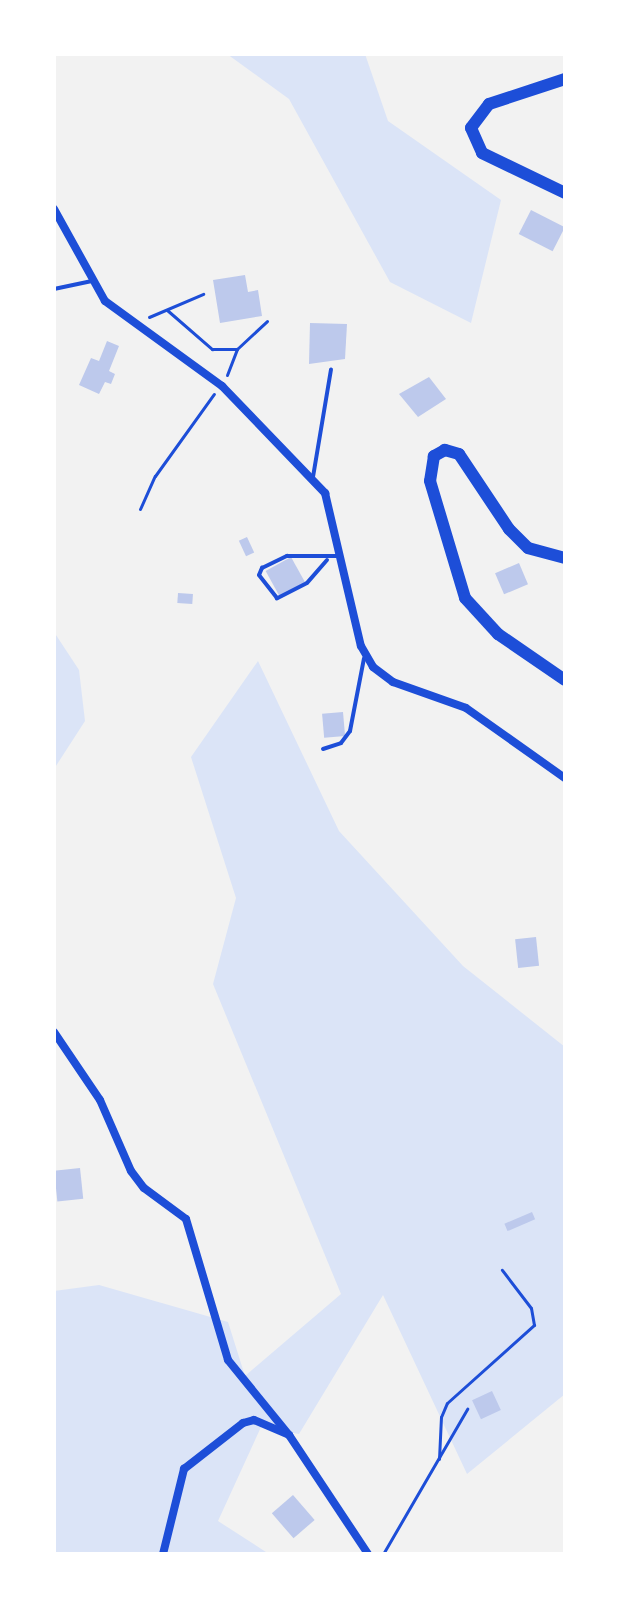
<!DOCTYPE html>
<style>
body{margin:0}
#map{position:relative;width:619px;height:1608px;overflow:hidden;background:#f2f2f2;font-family:Figtree,sans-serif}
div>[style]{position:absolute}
.green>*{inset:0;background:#dbe4f7}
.building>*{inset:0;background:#bdc9ec;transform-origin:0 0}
.path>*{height:3px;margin:-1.5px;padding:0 1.5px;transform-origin:1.5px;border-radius:1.5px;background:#1d4ed8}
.service>*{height:4px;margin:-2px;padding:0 2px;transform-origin:2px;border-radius:2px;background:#1d4ed8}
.minor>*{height:8px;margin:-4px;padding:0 4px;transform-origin:4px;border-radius:4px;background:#1d4ed8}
.secondary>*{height:12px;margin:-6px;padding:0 6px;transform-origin:6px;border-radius:6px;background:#1d4ed8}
span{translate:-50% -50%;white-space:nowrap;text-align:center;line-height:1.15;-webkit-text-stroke:8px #fff;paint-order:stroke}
.frame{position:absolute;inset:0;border:56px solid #fff;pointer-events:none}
</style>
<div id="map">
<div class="green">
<div style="clip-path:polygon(227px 54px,365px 54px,388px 121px,501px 200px,471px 323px,390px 282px,289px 99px)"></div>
<div style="clip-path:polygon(54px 632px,79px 670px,85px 721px,54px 769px)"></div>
<div style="clip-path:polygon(258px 661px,339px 831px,463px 966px,565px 1047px,565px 1394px,467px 1474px,383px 1295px,299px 1434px,261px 1427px,218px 1521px,269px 1554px,54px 1554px,54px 1291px,99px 1285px,228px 1322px,245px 1376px,341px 1294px,213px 984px,236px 898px,191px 757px)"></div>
</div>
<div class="building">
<div style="left:531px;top:210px;width:38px;height:27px;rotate:27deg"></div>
<div style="clip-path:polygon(245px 275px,248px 292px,258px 290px,262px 316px,220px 323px,213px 280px)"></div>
<div style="clip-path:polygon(310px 323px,347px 324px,345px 359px,309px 364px)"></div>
<div style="clip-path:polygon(107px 341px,119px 346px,109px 371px,115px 374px,111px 384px,105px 382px,99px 394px,79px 385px,91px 358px,99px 361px)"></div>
<div style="clip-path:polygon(429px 377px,446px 399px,418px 417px,399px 394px)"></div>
<div style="left:247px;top:537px;width:17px;height:9px;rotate:65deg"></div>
<div style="left:291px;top:557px;width:29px;height:29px;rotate:61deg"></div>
<div style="left:519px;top:563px;width:23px;height:26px;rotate:67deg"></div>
<div style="left:178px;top:593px;width:15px;height:10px;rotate:4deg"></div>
<div style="left:343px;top:712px;width:24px;height:21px;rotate:85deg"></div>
<div style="left:536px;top:937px;width:29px;height:21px;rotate:84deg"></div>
<div style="left:80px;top:1168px;width:31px;height:26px;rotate:84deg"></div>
<div style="left:532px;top:1212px;width:8px;height:30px;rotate:67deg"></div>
<div style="left:492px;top:1391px;width:21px;height:22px;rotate:65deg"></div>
<div style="left:293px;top:1495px;width:33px;height:28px;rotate:49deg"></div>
</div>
<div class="path">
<div style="left:167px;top:310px;width:60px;rotate:40.9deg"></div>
<div style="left:212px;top:349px;width:25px"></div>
<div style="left:149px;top:317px;width:59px;rotate:-23.1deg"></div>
<div style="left:227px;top:375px;width:28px;rotate:-69deg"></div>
<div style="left:237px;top:349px;width:41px;rotate:-43deg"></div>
<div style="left:140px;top:509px;width:36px;rotate:-66deg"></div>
<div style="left:155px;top:476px;width:101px;rotate:-54.3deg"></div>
<div style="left:439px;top:1459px;width:42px;rotate:-87.3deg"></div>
<div style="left:441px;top:1417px;width:15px;rotate:-67deg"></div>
<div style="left:447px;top:1403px;width:117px;rotate:-41.9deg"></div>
<div style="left:534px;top:1325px;width:17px;rotate:-100deg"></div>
<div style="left:531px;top:1308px;width:48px;rotate:-127.3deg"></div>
<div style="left:383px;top:1554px;width:168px;rotate:-59.9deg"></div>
</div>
<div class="service">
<div style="left:54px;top:289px;width:40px;rotate:-12deg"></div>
<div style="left:313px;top:477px;width:109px;rotate:-80.5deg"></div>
<div style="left:327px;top:560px;width:30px;rotate:131deg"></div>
<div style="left:307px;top:583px;width:34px;rotate:153deg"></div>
<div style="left:277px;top:598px;width:29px;rotate:-128deg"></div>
<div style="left:259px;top:575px;width:8px;rotate:-67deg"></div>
<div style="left:262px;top:568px;width:28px;rotate:-26deg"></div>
<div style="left:287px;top:556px;width:53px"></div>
<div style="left:323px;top:749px;width:19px;rotate:-18deg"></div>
<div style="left:341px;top:743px;width:15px;rotate:-53deg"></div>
<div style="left:350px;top:731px;width:74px;rotate:-79.1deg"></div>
<div style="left:565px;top:1019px;width:7px;rotate:90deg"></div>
</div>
<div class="minor">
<div style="left:54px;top:209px;width:105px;rotate:61deg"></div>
<div style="left:105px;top:301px;width:145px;rotate:36deg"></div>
<div style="left:222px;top:386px;width:149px;rotate:46.1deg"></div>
<div style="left:325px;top:493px;width:157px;rotate:76.8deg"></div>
<div style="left:361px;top:646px;width:24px;rotate:60deg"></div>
<div style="left:373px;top:667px;width:25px;rotate:37deg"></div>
<div style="left:393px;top:682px;width:77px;rotate:19.6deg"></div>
<div style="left:466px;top:708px;width:121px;rotate:35.3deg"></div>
<div style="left:54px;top:1032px;width:82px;rotate:55.9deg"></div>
<div style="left:100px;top:1100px;width:77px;rotate:66.4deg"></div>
<div style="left:131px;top:1171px;width:21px;rotate:53deg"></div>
<div style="left:144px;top:1188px;width:52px;rotate:36.4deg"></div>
<div style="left:186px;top:1219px;width:147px;rotate:73.4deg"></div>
<div style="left:228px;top:1360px;width:97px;rotate:50.9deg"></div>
<div style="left:163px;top:1554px;width:88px;rotate:-76.1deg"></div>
<div style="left:184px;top:1469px;width:75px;rotate:-37.9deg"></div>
<div style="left:243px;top:1423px;width:11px;rotate:-15deg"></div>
<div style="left:254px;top:1420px;width:38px;rotate:23deg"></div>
<div style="left:289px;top:1435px;width:143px;rotate:56.4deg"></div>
</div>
<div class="secondary">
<div style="left:565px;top:79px;width:80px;rotate:161.8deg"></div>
<div style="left:489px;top:104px;width:30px;rotate:127deg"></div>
<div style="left:471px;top:128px;width:27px;rotate:66deg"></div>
<div style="left:482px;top:153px;width:92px;rotate:25.7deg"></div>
<div style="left:565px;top:558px;width:38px;rotate:-165deg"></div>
<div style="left:528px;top:548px;width:27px;rotate:-135deg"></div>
<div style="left:509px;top:529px;width:90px;rotate:-123.7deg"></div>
<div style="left:459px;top:454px;width:15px;rotate:-164deg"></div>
<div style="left:445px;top:450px;width:13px;rotate:151deg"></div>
<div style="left:434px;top:456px;width:25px;rotate:99deg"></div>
<div style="left:430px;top:481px;width:122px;rotate:73.3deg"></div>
<div style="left:465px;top:598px;width:49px;rotate:47.5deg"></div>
<div style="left:498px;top:634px;width:81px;rotate:34.5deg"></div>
</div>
<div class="frame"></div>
</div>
